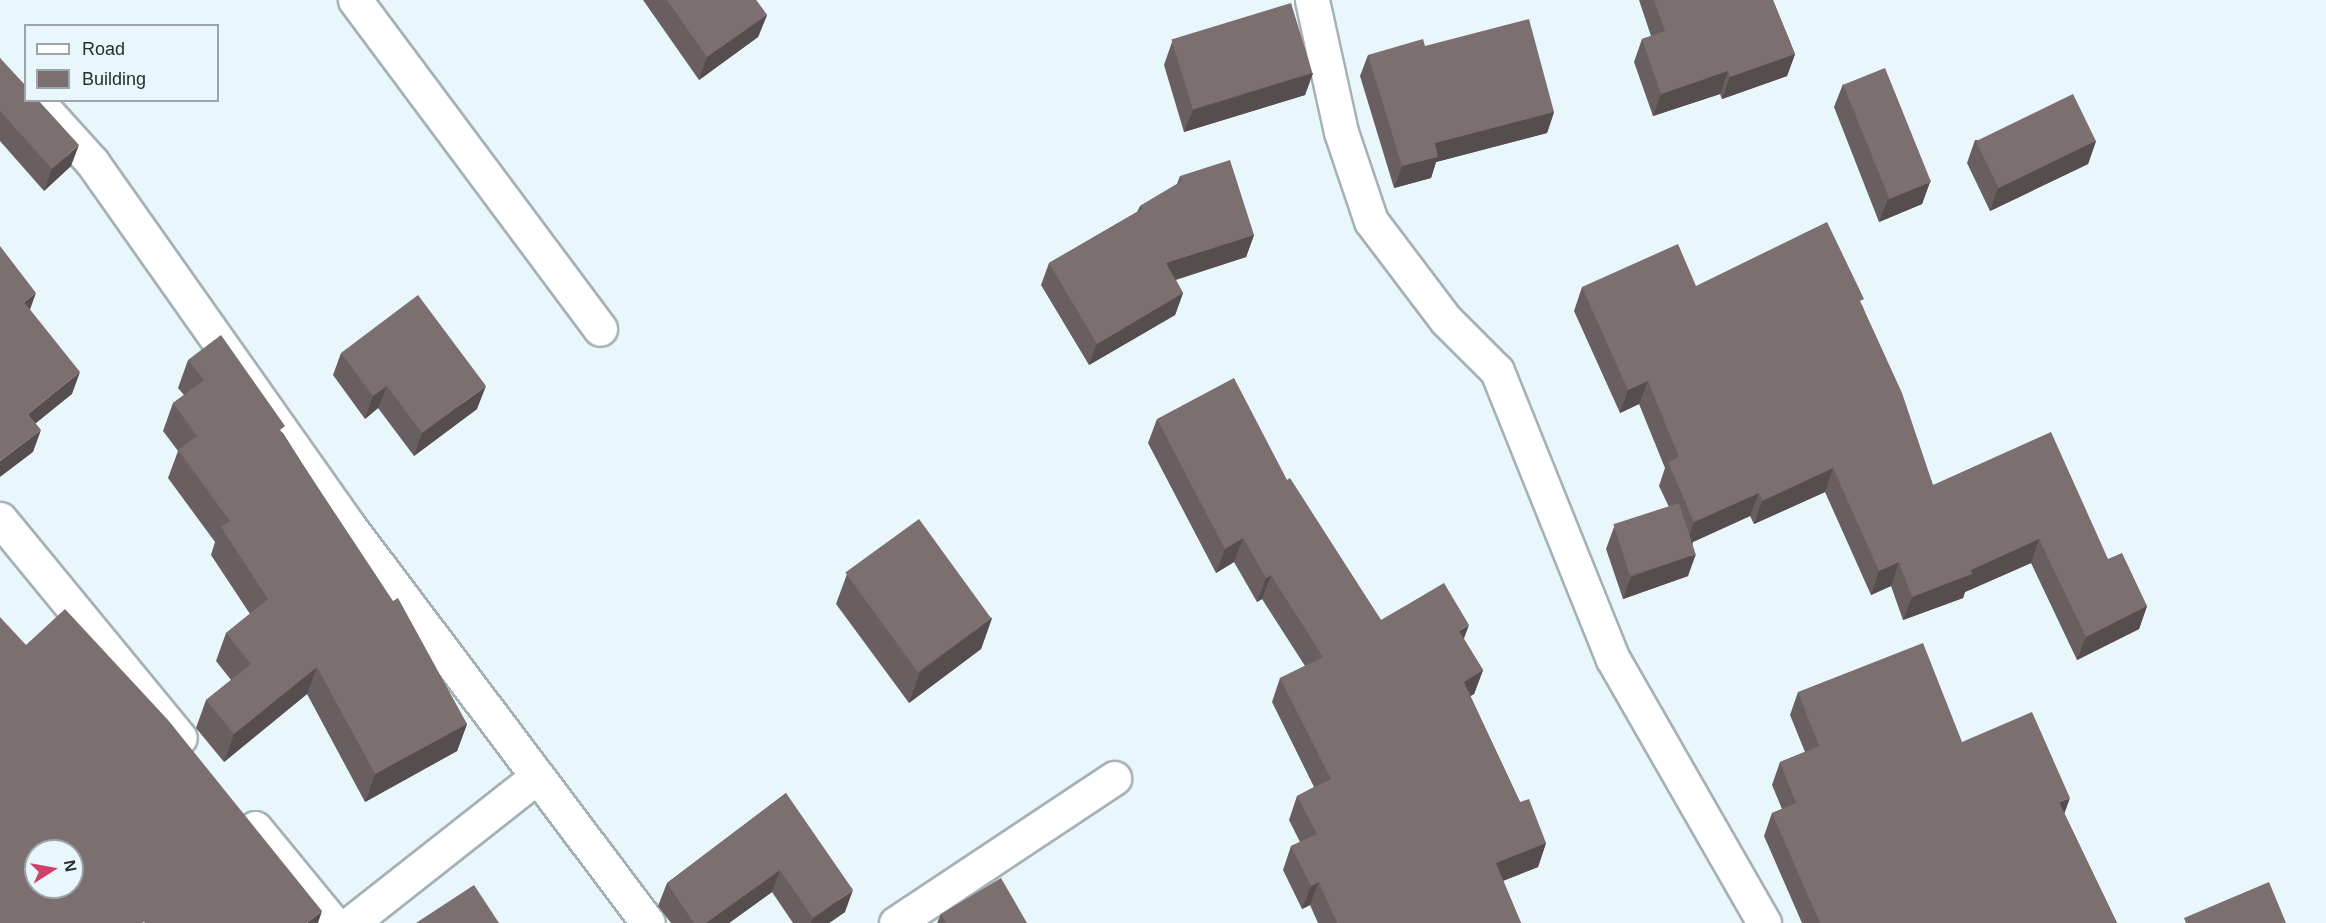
<!DOCTYPE html>
<style>
body{margin:0}
#map{position:relative;width:2326px;height:923px;overflow:hidden;background:#e9f6fb;font-family:Arial,sans-serif}
div>[style]{position:absolute}
.roads{filter:drop-shadow(2px 0 #a5b1b6) drop-shadow(-2px 0 #a5b1b6) drop-shadow(0 2px #a5b1b6) drop-shadow(0 -2px #a5b1b6)}
.minor>*{height:33px;margin:-16.5px;padding:0 16.5px;transform-origin:16.5px;border-radius:16.5px;background:#fff}
.wall>*{inset:0;background:#6a5f60}
.shaded-wall>*{inset:0;background:#564e4e}
.building>*{inset:0;background:#7b6f70;transform-origin:0 0}
span{translate:-50% -50%;white-space:nowrap;text-align:center;line-height:1.15;-webkit-text-stroke:6px #e9f6fb;paint-order:stroke}
.legend{position:absolute;left:24px;top:24px;width:195px;height:78px;box-sizing:border-box;background:#e9f6fb;border:2px solid #9ca6aa;margin:0;padding:8px 10px;list-style:none;font-size:18px;color:#292e30}
.legend li{display:flex;align-items:center;gap:12px;height:30px}
.legend b{width:30px;border:2px solid #9ca6aa}
.north{position:absolute;left:24px;top:839px;width:60px;height:60px;box-sizing:border-box;background:#e9f6fb;border:2px solid #9ca6aa;border-radius:50%;rotate:79deg;font-size:16px;font-weight:700;line-height:24px;text-align:center;color:#292e30}
.north::after{content:'';display:block;margin:auto;width:21px;height:27px;background:#cf4169;clip-path:polygon(50% 0,100% 100%,50% 72%,0 100%)}
</style>
<div id="map">
<div class="roads">
<div class="minor">
<div style="left:355px;top:0;width:410px;rotate:53.3deg"></div>
<div style="left:1312px;top:0;width:135px;rotate:77.6deg"></div>
<div style="left:1341px;top:132px;width:94px;rotate:71.4deg"></div>
<div style="left:1371px;top:221px;width:124px;rotate:52.9deg"></div>
<div style="left:1446px;top:320px;width:72px;rotate:45deg"></div>
<div style="left:1497px;top:371px;width:310px;rotate:68.1deg"></div>
<div style="left:1613px;top:659px;width:304px;rotate:60.2deg"></div>
<div style="left:36px;top:100px;width:84px;rotate:47.9deg"></div>
<div style="left:92px;top:162px;width:444px;rotate:54.8deg"></div>
<div style="left:348px;top:525px;width:498px;rotate:53deg"></div>
<div style="left:0;top:519px;width:283px;rotate:50.6deg"></div>
<div style="left:255px;top:828px;width:123px;rotate:50.6deg"></div>
<div style="left:351px;top:923px;width:234px;rotate:-38.2deg"></div>
<div style="left:896px;top:923px;width:262px;rotate:-33.6deg"></div>
</div>
</div>
<div class="wall">
<div style="clip-path:polygon(643px 0,756px 0,767px 15px,758px 37px,699px 80px)"></div>
<div style="clip-path:polygon(1639px 0,1773px 0,1795px 54px,1787px 76px,1722px 99px,1720px 94px,1653px 116px,1634px 62px,1642px 39px,1651px 36px)"></div>
<div style="clip-path:polygon(1172px 42px,1313px 73px,1305px 95px,1184px 132px,1164px 65px)"></div>
<div style="clip-path:polygon(1425px 46px,1554px 112px,1547px 133px,1436px 162px,1431px 178px,1394px 188px,1360px 76px,1368px 55px)"></div>
<div style="clip-path:polygon(0 58px,71px 166px,44px 191px,0 141px)"></div>
<div style="clip-path:polygon(1843px 84px,1930px 182px,1922px 204px,1879px 222px,1834px 107px)"></div>
<div style="clip-path:polygon(1975px 140px,2096px 141px,2088px 164px,1990px 211px,1967px 163px)"></div>
<div style="clip-path:polygon(1180px 176px,1254px 235px,1246px 257px,1176px 280px,1183px 293px,1175px 315px,1089px 365px,1041px 285px,1049px 263px,1137px 212px,1140px 206px,1177px 184px)"></div>
<div style="clip-path:polygon(1696px 286px,1862px 305px,1933px 485px,2108px 559px,2147px 606px,2139px 629px,2077px 660px,2031px 563px,1965px 592px,1963px 598px,1903px 620px,1891px 586px,1871px 595px,1825px 492px,1754px 524px,1750px 516px,1693px 542px,1688px 576px,1623px 599px,1606px 549px,1614px 527px,1669px 507px,1659px 486px,1665px 468px,1639px 404px,1620px 413px,1574px 311px,1582px 287px)"></div>
<div style="clip-path:polygon(341px 353px,477px 409px,414px 456px,378px 408px,365px 419px,333px 375px)"></div>
<div style="clip-path:polygon(188px 360px,283px 433px,467px 724px,457px 751px,365px 802px,307px 694px,224px 762px,196px 728px,206px 700px,231px 680px,216px 661px,226px 633px,250px 614px,211px 555px,215px 542px,168px 478px,178px 451px,163px 431px,173px 403px,184px 395px,178px 388px)"></div>
<div style="clip-path:polygon(1157px 419px,1287px 480px,1381px 620px,1464px 639px,1483px 670px,1474px 694px,1470px 696px,1520px 802px,1546px 843px,1538px 867px,1503px 881px,1521px 923px,1318px 923px,1310px 905px,1302px 909px,1283px 870px,1291px 846px,1300px 842px,1289px 820px,1297px 796px,1314px 787px,1272px 702px,1280px 678px,1305px 666px,1262px 599px,1257px 602px,1234px 562px,1216px 573px,1148px 443px)"></div>
<div style="clip-path:polygon(847px 574px,992px 618px,981px 649px,909px 703px,836px 604px)"></div>
<div style="clip-path:polygon(1798px 692px,1962px 742px,2064px 813px,2117px 923px,1802px 923px,1764px 836px,1772px 813px,1782px 809px,1772px 785px,1780px 762px,1805px 752px,1790px 715px)"></div>
<div style="clip-path:polygon(786px 793px,845px 912px,829px 923px,793px 923px,772px 892px,729px 923px,671px 923px,658px 906px,667px 883px)"></div>
<div style="clip-path:polygon(941px 914px,1027px 923px,937px 923px)"></div>
</div>
<div class="shaded-wall">
<div style="clip-path:polygon(767px 15px,758px 37px,699px 80px,707px 57px)"></div>
<div style="clip-path:polygon(1795px 54px,1787px 76px,1722px 99px,1730px 77px)"></div>
<div style="clip-path:polygon(1728px 71px,1720px 94px,1653px 116px,1661px 94px)"></div>
<div style="clip-path:polygon(1313px 73px,1305px 95px,1184px 132px,1193px 110px)"></div>
<div style="clip-path:polygon(1554px 112px,1547px 133px,1436px 162px,1431px 178px,1394px 188px,1402px 166px,1435px 143px)"></div>
<div style="clip-path:polygon(2096px 141px,2088px 164px,1990px 211px,1998px 188px)"></div>
<div style="clip-path:polygon(79px 145px,71px 166px,44px 191px,52px 169px)"></div>
<div style="clip-path:polygon(1930px 182px,1922px 204px,1879px 222px,1888px 199px)"></div>
<div style="clip-path:polygon(1254px 235px,1246px 257px,1158px 285px,1166px 263px)"></div>
<div style="clip-path:polygon(36px 293px,28px 315px,24px 302px)"></div>
<div style="clip-path:polygon(1183px 293px,1175px 315px,1089px 365px,1097px 344px)"></div>
<div style="clip-path:polygon(80px 372px,72px 394px,20px 436px,28px 414px)"></div>
<div style="clip-path:polygon(1648px 381px,1639px 404px,1620px 413px,1628px 390px)"></div>
<div style="clip-path:polygon(387px 386px,378px 408px,365px 419px,373px 396px)"></div>
<div style="clip-path:polygon(486px 386px,477px 409px,414px 456px,422px 433px)"></div>
<div style="clip-path:polygon(41px 430px,33px 452px,0 477px,0 461px)"></div>
<div style="clip-path:polygon(1833px 468px,1825px 492px,1754px 524px,1762px 501px)"></div>
<div style="clip-path:polygon(1759px 493px,1750px 516px,1686px 545px,1694px 522px)"></div>
<div style="clip-path:polygon(1243px 538px,1234px 562px,1216px 573px,1225px 549px)"></div>
<div style="clip-path:polygon(2039px 539px,2031px 563px,1965px 592px,1963px 598px,1903px 620px,1912px 597px)"></div>
<div style="clip-path:polygon(1696px 554px,1688px 576px,1623px 599px,1631px 577px)"></div>
<div style="clip-path:polygon(1899px 562px,1891px 586px,1871px 595px,1879px 571px)"></div>
<div style="clip-path:polygon(1271px 575px,1262px 599px,1257px 602px,1266px 578px)"></div>
<div style="clip-path:polygon(2147px 606px,2139px 629px,2077px 660px,2086px 637px)"></div>
<div style="clip-path:polygon(992px 618px,981px 649px,909px 703px,920px 672px)"></div>
<div style="clip-path:polygon(1469px 625px,1460px 649px,1459px 631px)"></div>
<div style="clip-path:polygon(317px 667px,307px 694px,224px 762px,234px 734px)"></div>
<div style="clip-path:polygon(1483px 670px,1474px 694px,1455px 705px,1464px 682px)"></div>
<div style="clip-path:polygon(467px 724px,457px 751px,365px 802px,375px 774px)"></div>
<div style="clip-path:polygon(2070px 798px,2062px 820px,2059px 802px)"></div>
<div style="clip-path:polygon(1546px 843px,1538px 867px,1487px 887px,1496px 863px)"></div>
<div style="clip-path:polygon(780px 870px,772px 892px,729px 923px,706px 923px)"></div>
<div style="clip-path:polygon(1319px 882px,1310px 905px,1302px 909px,1311px 886px)"></div>
<div style="clip-path:polygon(853px 890px,845px 912px,829px 923px,811px 923px,813px 918px)"></div>
<div style="clip-path:polygon(322px 911px,318px 923px,307px 923px)"></div>
</div>
<div class="building">
<div style="clip-path:polygon(667px 0,756px 0,767px 15px,707px 57px)"></div>
<div style="clip-path:polygon(1654px 0,1773px 0,1795px 54px,1730px 77px,1728px 71px,1661px 94px,1642px 39px,1665px 31px)"></div>
<div style="left:1291px;top:3px;width:73px;height:125px;rotate:73deg"></div>
<div style="clip-path:polygon(1529px 19px,1554px 112px,1435px 143px,1438px 157px,1402px 166px,1368px 55px,1423px 39px,1425px 46px)"></div>
<div style="clip-path:polygon(0 58px,26px 86px,26px 100px,38px 100px,79px 145px,52px 169px,0 111px)"></div>
<div style="left:1885px;top:68px;width:123px;height:45px;rotate:68deg"></div>
<div style="left:2073px;top:94px;width:52px;height:108px;rotate:64deg"></div>
<div style="clip-path:polygon(1230px 160px,1254px 235px,1166px 263px,1183px 293px,1097px 344px,1049px 263px,1142px 209px,1140px 206px,1182px 181px,1180px 176px)"></div>
<div style="clip-path:polygon(1827px 222px,1864px 299px,1860px 301px,1902px 393px,1933px 485px,2051px 432px,2108px 559px,2122px 553px,2147px 606px,2086px 637px,2039px 539px,1971px 570px,1972px 574px,1912px 597px,1899px 562px,1879px 571px,1833px 468px,1762px 501px,1759px 493px,1694px 522px,1668px 462px,1679px 457px,1648px 381px,1628px 390px,1582px 287px,1678px 244px,1696px 286px)"></div>
<div style="clip-path:polygon(0 246px,36px 293px,24px 302px,80px 372px,28px 414px,41px 430px,0 461px)"></div>
<div style="clip-path:polygon(418px 295px,486px 386px,422px 433px,387px 386px,373px 396px,341px 353px)"></div>
<div style="clip-path:polygon(221px 335px,285px 426px,280px 430px,393px 601px,398px 598px,467px 724px,375px 774px,317px 667px,234px 734px,206px 700px,251px 664px,226px 633px,268px 599px,221px 527px,230px 521px,178px 450px,197px 436px,173px 403px,204px 380px,188px 360px)"></div>
<div style="clip-path:polygon(1234px 378px,1287px 480px,1290px 478px,1381px 620px,1444px 583px,1469px 625px,1459px 631px,1483px 670px,1464px 682px,1520px 802px,1529px 799px,1546px 843px,1496px 863px,1521px 923px,1337px 923px,1319px 882px,1311px 886px,1291px 846px,1317px 834px,1297px 796px,1331px 779px,1280px 678px,1323px 657px,1271px 575px,1266px 578px,1243px 538px,1225px 549px,1157px 419px)"></div>
<div style="left:1679px;top:503px;width:54px;height:69px;rotate:72deg"></div>
<div style="left:919px;top:519px;width:123px;height:91px;rotate:54deg"></div>
<div style="clip-path:polygon(evenodd,65px 609px,168px 720px,322px 911px,307px 923px,145px 923px,144px 922px,142px 923px,0 923px,0 617px,26px 645px,65px 609px,36px 851px,72px 851px,72px 887px,36px 887px,36px 851px)"></div>
<div style="clip-path:polygon(1923px 643px,1962px 742px,2032px 712px,2070px 798px,2059px 802px,2117px 923px,1820px 923px,1772px 813px,1796px 803px,1780px 762px,1819px 746px,1798px 692px)"></div>
<div style="clip-path:polygon(786px 793px,853px 890px,813px 918px,780px 870px,706px 923px,694px 923px,667px 883px)"></div>
<div style="clip-path:polygon(1001px 878px,1027px 923px,946px 923px,941px 914px)"></div>
<div style="clip-path:polygon(2269px 882px,2286px 923px,2186px 923px,2184px 918px)"></div>
<div style="clip-path:polygon(474px 885px,499px 923px,416px 923px)"></div>
</div>
<ul class="legend">
<li><b style="height:8px;background:#fff"></b>Road</li>
<li><b style="height:16px;background:#7b6f70"></b>Building</li>
</ul>
<div class="north">N</div>
</div>
